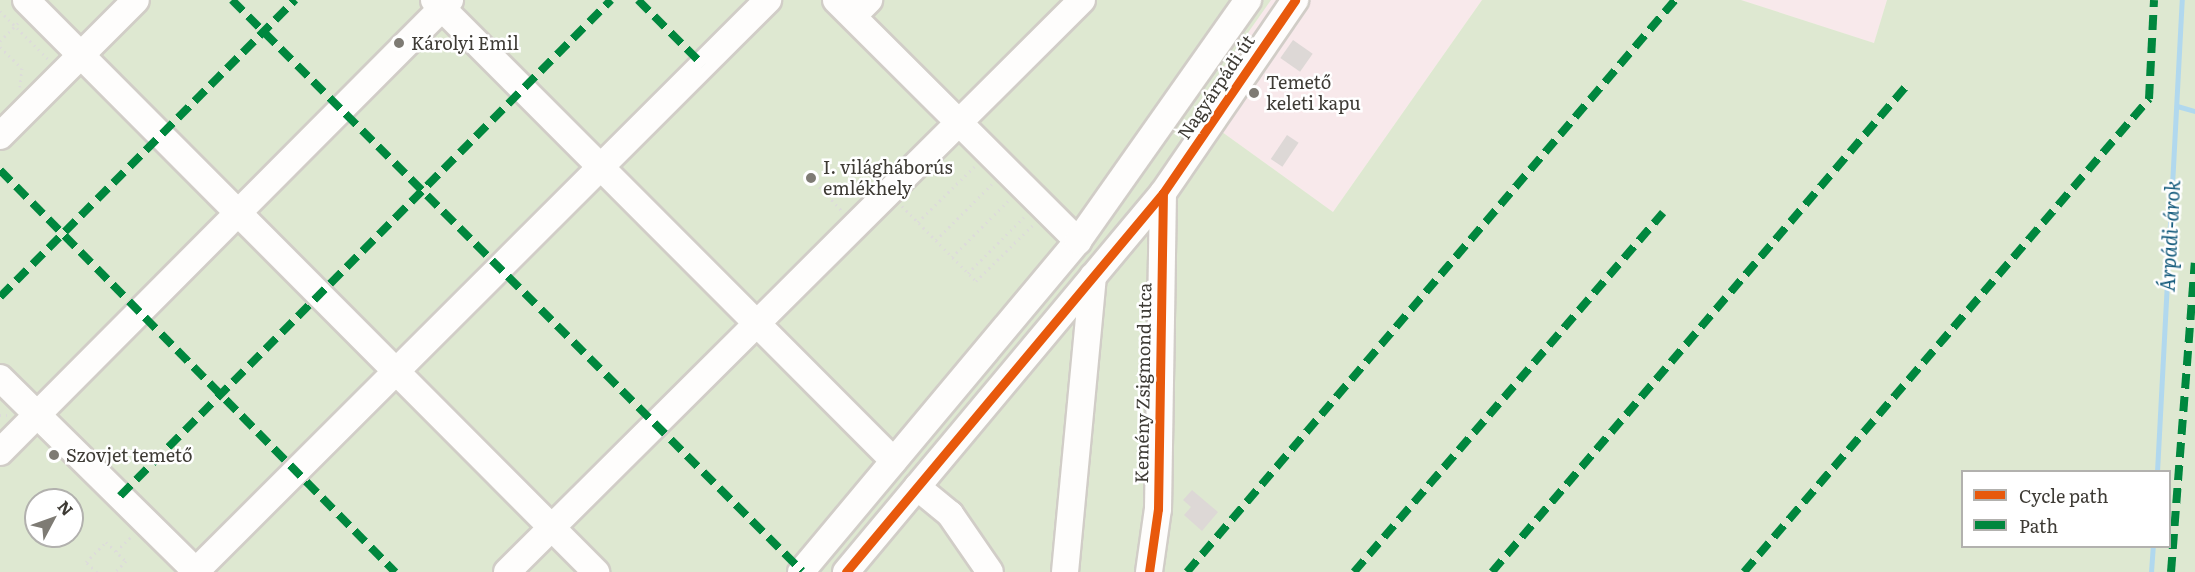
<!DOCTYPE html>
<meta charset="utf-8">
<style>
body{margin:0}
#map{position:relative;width:2195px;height:572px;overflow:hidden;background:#f6f1e9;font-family:Literata,serif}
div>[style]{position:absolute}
.industrial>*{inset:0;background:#f8e9eb}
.green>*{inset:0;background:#dee8d1}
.stream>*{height:5px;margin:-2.5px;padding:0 2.5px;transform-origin:2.5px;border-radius:2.5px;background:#b1d8ee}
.building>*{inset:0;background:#ddd8d6;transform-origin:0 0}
.path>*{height:3px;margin-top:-1.5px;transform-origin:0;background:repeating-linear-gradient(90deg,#dddcda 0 1.5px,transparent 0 6px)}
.roads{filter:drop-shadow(2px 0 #d1cdc7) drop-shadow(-2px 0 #d1cdc7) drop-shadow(0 2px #d1cdc7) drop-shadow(0 -2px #d1cdc7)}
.minor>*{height:26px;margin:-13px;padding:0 13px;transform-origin:13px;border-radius:13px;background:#fefdfc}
.quiet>*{height:8px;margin-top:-4px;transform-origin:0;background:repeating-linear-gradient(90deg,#00873e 0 15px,transparent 0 23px)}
.cycleway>*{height:9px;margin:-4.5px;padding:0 4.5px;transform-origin:4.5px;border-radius:4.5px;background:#e8590c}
.dots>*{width:16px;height:16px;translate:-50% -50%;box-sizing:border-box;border:3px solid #fff;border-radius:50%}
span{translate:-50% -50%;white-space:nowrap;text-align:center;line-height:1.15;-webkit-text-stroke:5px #fff;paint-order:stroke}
.poi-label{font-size:18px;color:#3e3b35}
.left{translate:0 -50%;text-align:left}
.street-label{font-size:18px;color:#3e3b35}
.water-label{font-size:20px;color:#155c7d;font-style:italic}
.legend{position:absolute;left:1961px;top:470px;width:210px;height:78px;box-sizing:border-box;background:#fff;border:2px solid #b2b1ae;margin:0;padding:8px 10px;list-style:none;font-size:18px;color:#3e3b35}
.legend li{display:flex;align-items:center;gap:12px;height:30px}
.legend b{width:30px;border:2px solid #b2b1ae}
.north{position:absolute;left:24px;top:488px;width:60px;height:60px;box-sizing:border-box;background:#fff;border:2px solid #b2b1ae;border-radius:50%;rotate:49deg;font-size:16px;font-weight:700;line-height:24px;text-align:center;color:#3e3b35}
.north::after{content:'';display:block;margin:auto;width:21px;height:27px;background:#7e7b74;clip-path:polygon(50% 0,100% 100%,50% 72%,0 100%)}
</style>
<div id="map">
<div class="industrial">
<div style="clip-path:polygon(1254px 0,1482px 0,1333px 212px,1193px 111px,1263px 11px)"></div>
<div style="clip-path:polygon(1741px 0,1887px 0,1874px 43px)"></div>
</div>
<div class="green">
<div style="clip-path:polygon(evenodd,0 0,1271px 0,1193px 111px,1333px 212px,1482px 0,1741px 0,1874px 43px,1887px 0,2195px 0,2195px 572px,0 572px,0 0,1962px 472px,2170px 472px,2170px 546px,1962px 546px,1962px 472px,0 0,36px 500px,72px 500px,72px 536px,36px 536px,36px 500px)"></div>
</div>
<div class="stream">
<div style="left:2177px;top:106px;width:18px;rotate:16deg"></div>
<div style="left:2157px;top:472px;width:473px;rotate:-87deg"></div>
<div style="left:2151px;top:572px;width:26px;rotate:-86deg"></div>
</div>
<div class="building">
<div style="left:1293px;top:40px;width:24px;height:22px;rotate:35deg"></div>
<div style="left:1287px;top:135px;width:14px;height:29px;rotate:34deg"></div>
<div style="clip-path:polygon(1192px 490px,1218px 512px,1202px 531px,1184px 515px,1191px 507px,1183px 500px)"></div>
</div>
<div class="path">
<div style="left:0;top:11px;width:69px;rotate:45deg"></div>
<div style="left:0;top:41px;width:28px;rotate:-45deg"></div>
<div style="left:0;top:47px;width:30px;rotate:44deg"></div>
<div style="left:22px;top:68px;width:19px;rotate:96deg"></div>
<div style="left:811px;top:178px;width:45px;rotate:46.8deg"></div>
<div style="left:902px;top:206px;width:105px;rotate:45.4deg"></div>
<div style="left:976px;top:281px;width:80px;rotate:-44.5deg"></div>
<div style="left:918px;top:222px;width:80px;rotate:-44.5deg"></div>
<div style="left:936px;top:240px;width:79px;rotate:-45deg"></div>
<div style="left:952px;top:257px;width:79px;rotate:-45deg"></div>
<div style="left:968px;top:273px;width:79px;rotate:-45deg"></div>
<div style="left:0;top:415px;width:8px"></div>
<div style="left:116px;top:551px;width:22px;rotate:-43deg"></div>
<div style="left:97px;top:572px;width:15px;rotate:-138deg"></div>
<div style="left:86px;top:562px;width:28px;rotate:-45deg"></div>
<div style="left:106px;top:542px;width:28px;rotate:44deg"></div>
<div style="left:126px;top:561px;width:16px;rotate:135deg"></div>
</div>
<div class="roads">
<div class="minor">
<div style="left:26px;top:0;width:808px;rotate:45.1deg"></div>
<div style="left:434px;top:0;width:651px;rotate:45.06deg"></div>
<div style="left:836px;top:0;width:342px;rotate:44.9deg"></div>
<div style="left:853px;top:16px;width:23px;rotate:-45deg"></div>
<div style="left:0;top:136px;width:192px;rotate:-45deg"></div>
<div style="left:0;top:378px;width:276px;rotate:44.6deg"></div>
<div style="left:0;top:452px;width:638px;rotate:-45.13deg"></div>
<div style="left:917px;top:487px;width:43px;rotate:39.3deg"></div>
<div style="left:950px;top:514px;width:70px;rotate:55.4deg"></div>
<div style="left:195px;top:572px;width:810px;rotate:-44.95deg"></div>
<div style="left:507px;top:572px;width:811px;rotate:-44.85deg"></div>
<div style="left:801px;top:572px;width:432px;rotate:-50.1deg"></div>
<div style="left:1078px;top:241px;width:295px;rotate:-54.8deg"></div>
<div style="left:846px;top:572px;width:494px;rotate:-50.1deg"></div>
<div style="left:1163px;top:193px;width:234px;rotate:-55.6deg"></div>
<div style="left:1065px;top:572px;width:297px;rotate:-84.6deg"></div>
<div style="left:1149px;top:572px;width:64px;rotate:-81.9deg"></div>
<div style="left:1158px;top:509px;width:316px;rotate:-89.1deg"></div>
</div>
</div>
<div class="quiet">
<div style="left:232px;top:0;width:807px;rotate:45.05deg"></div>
<div style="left:638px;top:0;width:92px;rotate:45deg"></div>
<div style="left:0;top:170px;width:564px;rotate:45.5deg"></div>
<div style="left:0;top:297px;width:419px;rotate:-45.2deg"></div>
<div style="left:120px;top:496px;width:698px;rotate:-45.29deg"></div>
<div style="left:1187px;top:572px;width:752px;rotate:-49.53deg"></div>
<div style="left:1354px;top:572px;width:474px;rotate:-49.3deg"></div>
<div style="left:1492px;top:572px;width:641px;rotate:-49.55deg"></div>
<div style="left:1744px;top:572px;width:623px;rotate:-49.43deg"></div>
<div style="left:2149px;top:99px;width:99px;rotate:-87.1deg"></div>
<div style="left:2171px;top:572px;width:310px;rotate:-85.6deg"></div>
</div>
<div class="cycleway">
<div style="left:846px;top:572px;width:494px;rotate:-50.1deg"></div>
<div style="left:1163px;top:193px;width:234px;rotate:-55.6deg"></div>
<div style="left:1149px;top:572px;width:64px;rotate:-81.9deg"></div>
<div style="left:1158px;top:509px;width:316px;rotate:-89.1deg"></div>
</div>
<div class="dots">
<div style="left:399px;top:43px;background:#7e7b74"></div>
<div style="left:1254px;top:93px;background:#7e7b74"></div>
<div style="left:811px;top:178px;background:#7e7b74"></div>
<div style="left:54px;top:455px;background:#7e7b74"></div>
</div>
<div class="poi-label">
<span class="left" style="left:411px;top:43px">Károlyi Emil</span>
<span class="left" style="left:1266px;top:93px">Temető<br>keleti kapu</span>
<span class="left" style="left:823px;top:178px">I. világháborús<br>emlékhely</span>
<span class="left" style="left:66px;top:455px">Szovjet temető</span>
</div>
<div class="street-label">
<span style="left:1216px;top:87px;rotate:-56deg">Nagyárpádi út</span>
<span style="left:1143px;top:383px;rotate:-89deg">Kemény Zsigmond utca</span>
</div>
<div class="water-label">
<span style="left:2169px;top:236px;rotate:-87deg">Árpádi-árok</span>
</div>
<ul class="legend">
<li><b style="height:8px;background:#e8590c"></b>Cycle path</li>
<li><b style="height:8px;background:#00873e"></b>Path</li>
</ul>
<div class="north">N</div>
</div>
